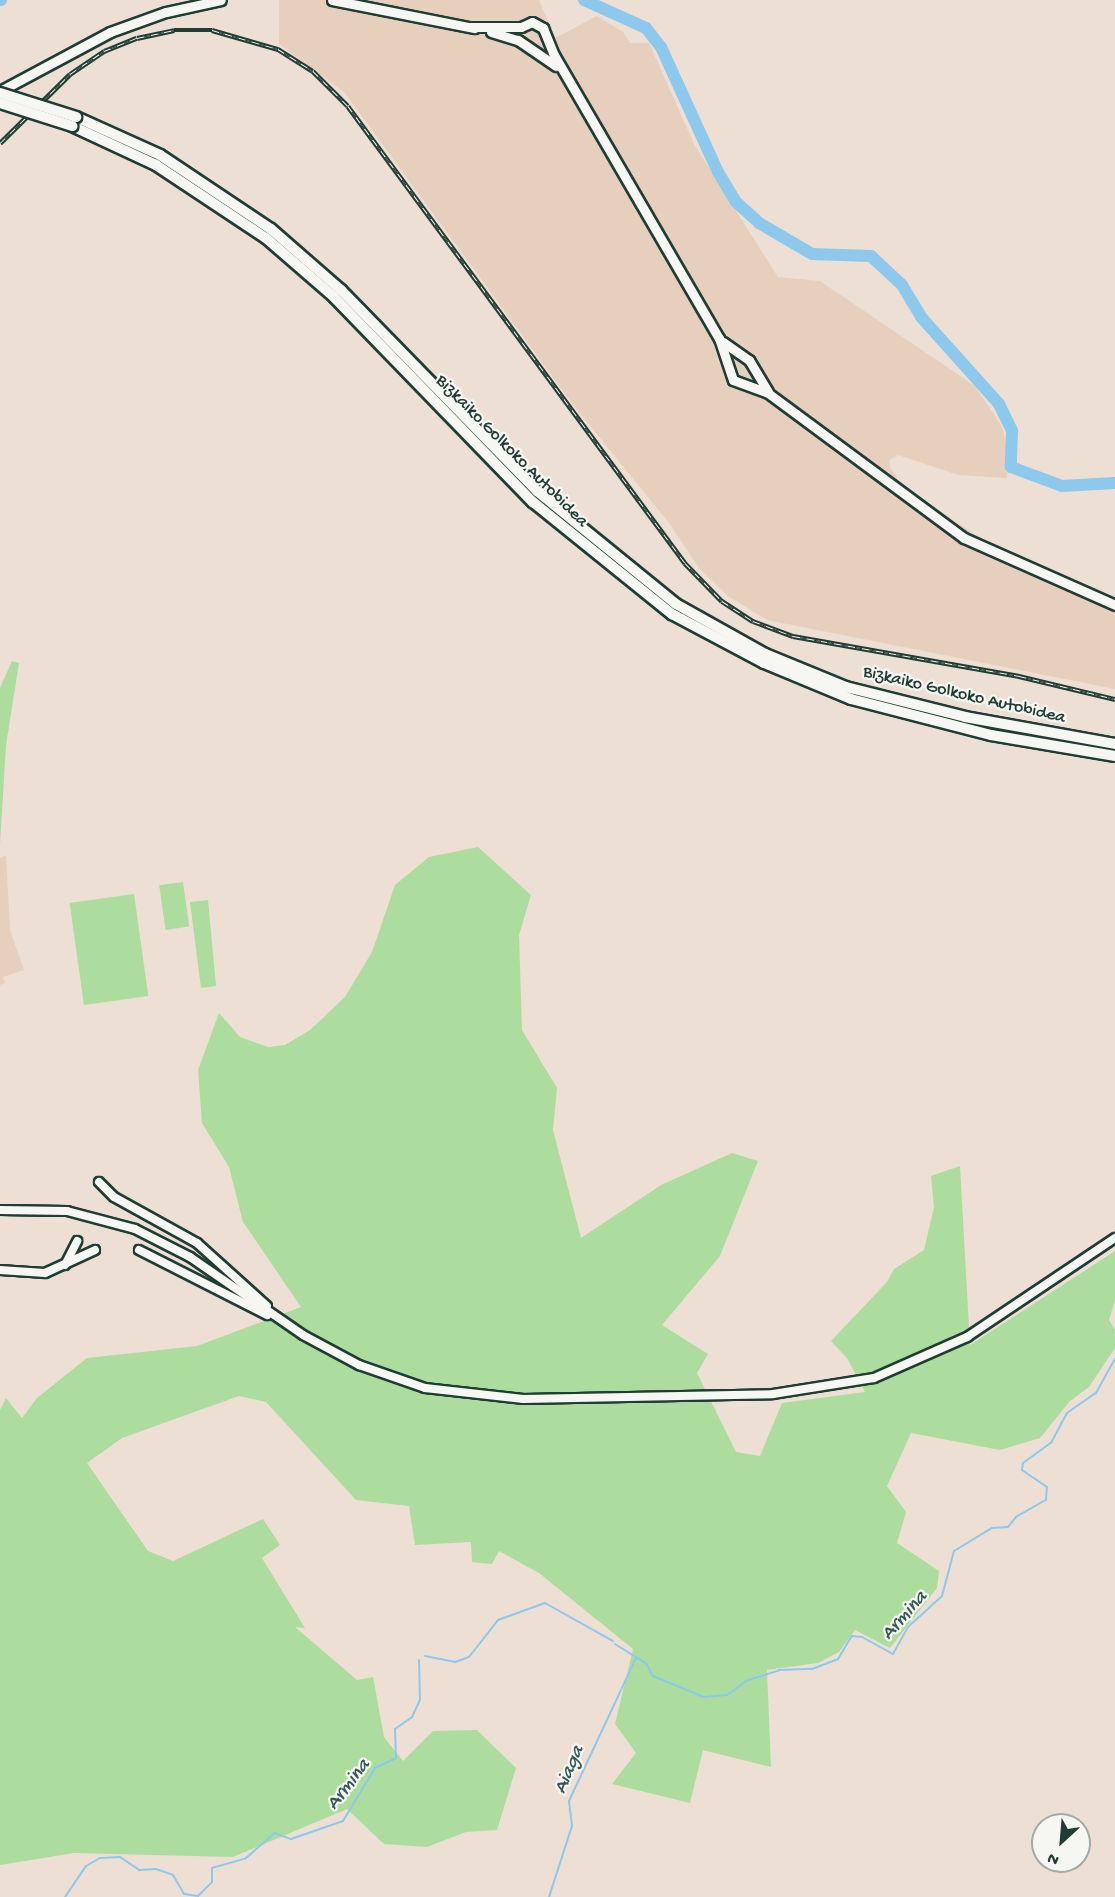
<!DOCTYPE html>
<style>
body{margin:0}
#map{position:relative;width:1115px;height:1897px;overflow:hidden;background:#eddfd3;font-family:"Gochi Hand",sans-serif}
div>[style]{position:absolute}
.built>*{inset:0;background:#e7cfbd}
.green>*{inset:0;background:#acdd9e;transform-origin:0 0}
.stream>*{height:2px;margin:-1px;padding:0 1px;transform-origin:1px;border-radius:1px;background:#8dc9ed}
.river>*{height:12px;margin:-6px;padding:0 6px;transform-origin:6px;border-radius:6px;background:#8dc9ed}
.roads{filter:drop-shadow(2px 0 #1f3d34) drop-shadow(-2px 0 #1f3d34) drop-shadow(0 2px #1f3d34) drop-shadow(0 -2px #1f3d34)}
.primary>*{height:8px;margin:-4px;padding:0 4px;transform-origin:4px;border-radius:4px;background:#f6f6f2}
.trunk>*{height:9px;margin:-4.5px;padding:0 4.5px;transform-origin:4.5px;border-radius:4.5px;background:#f6f6f2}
.motorway>*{height:10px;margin:-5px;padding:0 5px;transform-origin:5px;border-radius:5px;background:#f6f6f2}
.rail>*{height:4.5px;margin-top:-2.25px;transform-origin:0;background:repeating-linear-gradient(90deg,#f6f6f2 0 7px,#1f3d34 0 14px);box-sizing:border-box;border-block:2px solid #1f3d34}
.bridges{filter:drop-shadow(2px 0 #1f3d34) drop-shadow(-2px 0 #1f3d34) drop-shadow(0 2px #1f3d34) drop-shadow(0 -2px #1f3d34)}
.motorway-bridge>*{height:10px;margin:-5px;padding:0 5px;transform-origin:5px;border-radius:5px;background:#f6f6f2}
span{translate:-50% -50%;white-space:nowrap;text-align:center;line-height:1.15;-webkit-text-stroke:4.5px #f6f6f2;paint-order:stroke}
.street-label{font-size:18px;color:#1f3d34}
.water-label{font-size:20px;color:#355959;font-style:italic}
.north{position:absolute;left:1031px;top:1813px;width:60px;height:60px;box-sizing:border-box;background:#f6f6f2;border:2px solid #a0aca6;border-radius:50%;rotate:206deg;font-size:16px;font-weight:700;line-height:24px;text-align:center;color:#1f3d34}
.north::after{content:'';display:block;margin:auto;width:21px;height:27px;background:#1f3d34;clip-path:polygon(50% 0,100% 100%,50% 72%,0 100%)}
</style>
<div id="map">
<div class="built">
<div style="clip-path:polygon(279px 0,539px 0,555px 38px,597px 16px,623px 32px,630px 43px,649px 43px,695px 146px,778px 277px,820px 281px,975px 386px,1002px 427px,1009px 454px,1007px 478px,958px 475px,898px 455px,889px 461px,890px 467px,903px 486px,980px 538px,1115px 601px,1115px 689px,767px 620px,728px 596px,699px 568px,669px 523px,574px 406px,344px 92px,279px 44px)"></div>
<div style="clip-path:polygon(6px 855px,10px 930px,24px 970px,3px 977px,5px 983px,0 985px,0 858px)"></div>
</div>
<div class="green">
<div style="clip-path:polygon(12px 661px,19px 663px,6px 745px,0 845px,0 688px)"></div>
<div style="clip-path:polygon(478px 847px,531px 895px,519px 935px,522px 1030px,557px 1088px,553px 1130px,581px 1238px,661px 1185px,732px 1153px,758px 1161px,720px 1256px,662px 1325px,708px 1354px,697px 1373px,736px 1452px,760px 1456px,782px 1403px,865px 1392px,847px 1358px,831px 1341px,887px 1282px,894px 1269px,924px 1250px,934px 1207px,931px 1176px,960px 1166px,970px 1345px,1115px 1251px,1115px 1300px,1109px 1320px,1115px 1330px,1115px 1348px,1089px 1387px,1070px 1401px,1040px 1438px,1000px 1450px,911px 1433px,887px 1486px,906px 1512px,897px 1543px,939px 1571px,937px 1588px,890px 1648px,855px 1630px,839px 1652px,818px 1663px,767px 1670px,771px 1767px,703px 1750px,690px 1803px,612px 1784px,636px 1753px,615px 1724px,633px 1649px,539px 1573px,499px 1551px,492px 1564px,472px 1562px,471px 1542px,415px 1545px,409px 1506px,356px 1500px,266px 1402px,239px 1396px,122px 1438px,87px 1463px,148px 1551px,173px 1561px,263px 1519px,280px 1545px,262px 1558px,305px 1628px,295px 1627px,357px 1680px,373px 1677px,384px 1737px,403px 1761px,433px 1731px,477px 1730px,516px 1768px,497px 1830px,466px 1832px,427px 1847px,384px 1844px,347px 1809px,233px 1857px,74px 1853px,0 1865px,0 1410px,6px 1398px,22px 1418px,37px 1398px,87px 1358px,197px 1346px,301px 1307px,243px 1222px,229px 1167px,202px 1123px,198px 1070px,219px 1013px,240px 1037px,268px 1047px,285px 1045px,310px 1030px,345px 997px,372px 952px,395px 885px,429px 857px)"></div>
<div style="left:183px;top:882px;width:45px;height:24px;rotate:82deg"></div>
<div style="left:134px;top:894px;width:103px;height:65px;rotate:82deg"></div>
<div style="clip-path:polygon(208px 900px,216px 986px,201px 988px,190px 902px)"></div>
</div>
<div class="stream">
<div style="left:615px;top:1644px;width:36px;rotate:32deg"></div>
<div style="left:646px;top:1663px;width:15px;rotate:62deg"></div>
<div style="left:653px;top:1676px;width:55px;rotate:22.4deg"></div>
<div style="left:704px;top:1697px;width:23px;rotate:-5deg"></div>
<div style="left:727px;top:1695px;width:24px;rotate:-36deg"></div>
<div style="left:746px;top:1681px;width:35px;rotate:-18deg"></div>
<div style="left:779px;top:1670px;width:33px;rotate:-2deg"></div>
<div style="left:812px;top:1669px;width:28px;rotate:-21deg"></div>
<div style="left:838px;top:1659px;width:27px;rotate:-59deg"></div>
<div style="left:852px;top:1636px;width:10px;rotate:6deg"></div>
<div style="left:862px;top:1637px;width:35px;rotate:29deg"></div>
<div style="left:893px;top:1654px;width:31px;rotate:-61deg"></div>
<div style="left:908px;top:1627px;width:46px;rotate:-42.4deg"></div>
<div style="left:942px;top:1596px;width:47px;rotate:-75.1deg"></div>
<div style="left:954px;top:1551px;width:44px;rotate:-31.2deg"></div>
<div style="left:992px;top:1528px;width:16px;rotate:-4deg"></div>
<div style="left:1008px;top:1527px;width:13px;rotate:-51deg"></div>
<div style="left:1016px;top:1517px;width:34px;rotate:-30deg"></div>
<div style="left:1046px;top:1500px;width:13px;rotate:-86deg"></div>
<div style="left:1047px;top:1487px;width:30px;rotate:-146deg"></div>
<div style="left:1022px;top:1470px;width:7px;rotate:-82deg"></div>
<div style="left:1023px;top:1463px;width:34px;rotate:-36deg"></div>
<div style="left:1051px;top:1443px;width:34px;rotate:-62deg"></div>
<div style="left:1067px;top:1413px;width:35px;rotate:-35deg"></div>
<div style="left:1096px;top:1393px;width:39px;rotate:-61deg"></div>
<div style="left:425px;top:1656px;width:31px;rotate:11deg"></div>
<div style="left:455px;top:1662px;width:15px;rotate:-20deg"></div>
<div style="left:469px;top:1657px;width:47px;rotate:-51.9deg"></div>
<div style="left:498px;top:1620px;width:50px;rotate:-19.9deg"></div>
<div style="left:545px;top:1603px;width:78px;rotate:29.2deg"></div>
<div style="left:65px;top:1897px;width:37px;rotate:-56deg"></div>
<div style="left:86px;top:1866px;width:16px;rotate:-30deg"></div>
<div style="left:100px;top:1858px;width:20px;rotate:-3deg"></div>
<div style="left:120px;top:1857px;width:23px;rotate:34deg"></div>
<div style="left:139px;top:1870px;width:17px;rotate:-3deg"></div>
<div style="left:156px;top:1869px;width:18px;rotate:19deg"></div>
<div style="left:173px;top:1875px;width:22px;rotate:60deg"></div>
<div style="left:184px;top:1894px;width:14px;rotate:8deg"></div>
<div style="left:198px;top:1896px;width:20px;rotate:-45deg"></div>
<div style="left:212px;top:1882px;width:14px;rotate:-90deg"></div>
<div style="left:212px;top:1868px;width:35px;rotate:-16deg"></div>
<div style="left:246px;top:1858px;width:38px;rotate:-41deg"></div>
<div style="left:275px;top:1833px;width:17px;rotate:21deg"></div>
<div style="left:291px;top:1839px;width:55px;rotate:-19.1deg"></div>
<div style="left:343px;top:1821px;width:62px;rotate:-58.9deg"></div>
<div style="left:375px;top:1768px;width:23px;rotate:-25deg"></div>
<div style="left:396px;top:1758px;width:29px;rotate:-92deg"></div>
<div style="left:395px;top:1729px;width:21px;rotate:-35deg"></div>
<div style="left:412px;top:1717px;width:19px;rotate:-65deg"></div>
<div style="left:420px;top:1700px;width:40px;rotate:-91.4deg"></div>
<div style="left:549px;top:1897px;width:75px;rotate:-72.1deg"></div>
<div style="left:572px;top:1826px;width:25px;rotate:-97deg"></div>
<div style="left:569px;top:1801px;width:158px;rotate:-64.9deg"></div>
</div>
<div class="river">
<div style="left:0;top:0;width:1px"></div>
<div style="left:584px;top:0;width:68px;rotate:24.3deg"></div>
<div style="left:646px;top:28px;width:24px;rotate:52deg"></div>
<div style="left:661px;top:47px;width:137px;rotate:65.5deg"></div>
<div style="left:718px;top:172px;width:35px;rotate:59deg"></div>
<div style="left:736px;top:202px;width:31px;rotate:42deg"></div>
<div style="left:759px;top:223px;width:61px;rotate:30.3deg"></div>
<div style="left:812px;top:254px;width:59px;rotate:1.9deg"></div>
<div style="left:871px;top:256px;width:42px;rotate:43.1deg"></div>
<div style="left:902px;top:285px;width:37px;rotate:59deg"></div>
<div style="left:921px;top:317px;width:117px;rotate:48.1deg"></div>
<div style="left:999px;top:404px;width:30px;rotate:64deg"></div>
<div style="left:1012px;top:431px;width:36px;rotate:92deg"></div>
<div style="left:1011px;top:467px;width:54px;rotate:20.4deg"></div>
<div style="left:1062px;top:486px;width:53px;rotate:-3.2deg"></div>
</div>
<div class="roads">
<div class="primary">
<div style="left:99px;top:1182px;width:21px;rotate:45deg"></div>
<div style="left:114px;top:1197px;width:95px;rotate:29deg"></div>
<div style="left:197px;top:1243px;width:94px;rotate:42deg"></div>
<div style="left:0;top:1210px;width:67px;rotate:0.9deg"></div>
<div style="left:67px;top:1211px;width:70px;rotate:14.8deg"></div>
<div style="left:135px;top:1229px;width:62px;rotate:27deg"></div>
<div style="left:190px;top:1257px;width:137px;rotate:34.6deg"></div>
<div style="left:303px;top:1335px;width:64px;rotate:28.2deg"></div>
<div style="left:359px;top:1365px;width:70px;rotate:19.2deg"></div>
<div style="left:425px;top:1388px;width:99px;rotate:6.4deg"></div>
<div style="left:523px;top:1399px;width:250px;rotate:-1.1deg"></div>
<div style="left:773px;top:1394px;width:102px;rotate:-9deg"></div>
<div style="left:874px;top:1378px;width:102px;rotate:-23.8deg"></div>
<div style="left:967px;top:1337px;width:178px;rotate:-33.8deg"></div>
<div style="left:139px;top:1250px;width:144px;rotate:26.9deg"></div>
<div style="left:65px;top:1265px;width:27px;rotate:-63deg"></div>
<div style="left:0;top:1270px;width:45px;rotate:3.8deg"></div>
<div style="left:45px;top:1273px;width:55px;rotate:-24.7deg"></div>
</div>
<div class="trunk">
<div style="left:332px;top:0;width:145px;rotate:11.2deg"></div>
<div style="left:470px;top:27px;width:51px"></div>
<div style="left:521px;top:27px;width:12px;rotate:-24deg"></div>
<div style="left:532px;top:22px;width:13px;rotate:29deg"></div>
<div style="left:543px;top:28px;width:29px;rotate:68deg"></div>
<div style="left:554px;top:55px;width:328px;rotate:59.8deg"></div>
<div style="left:719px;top:338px;width:44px;rotate:71.6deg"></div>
<div style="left:733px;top:380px;width:37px;rotate:20deg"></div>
<div style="left:768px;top:393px;width:244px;rotate:36.5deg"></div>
<div style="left:964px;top:538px;width:165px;rotate:23.9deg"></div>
<div style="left:491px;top:32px;width:28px;rotate:17deg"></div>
<div style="left:518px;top:40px;width:46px;rotate:34.4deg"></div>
<div style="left:0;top:91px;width:125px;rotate:-28.2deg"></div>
<div style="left:110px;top:32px;width:59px;rotate:-19.7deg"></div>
<div style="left:166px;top:12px;width:56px;rotate:-12.3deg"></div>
<div style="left:723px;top:342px;width:32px;rotate:35deg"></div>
<div style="left:749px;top:360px;width:37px;rotate:59deg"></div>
</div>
<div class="motorway">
<div style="left:76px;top:117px;width:92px;rotate:24.3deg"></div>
<div style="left:160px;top:155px;width:133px;rotate:33.7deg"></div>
<div style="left:271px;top:229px;width:93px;rotate:41.1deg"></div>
<div style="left:341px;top:290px;width:281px;rotate:45.7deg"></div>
<div style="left:537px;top:491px;width:179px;rotate:39.1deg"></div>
<div style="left:676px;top:604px;width:102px;rotate:29.3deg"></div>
<div style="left:765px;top:654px;width:87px;rotate:22.2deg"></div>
<div style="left:846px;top:687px;width:123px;rotate:14.1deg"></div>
<div style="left:965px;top:717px;width:152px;rotate:10.2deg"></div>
<div style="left:72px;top:126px;width:93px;rotate:24.9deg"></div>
<div style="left:156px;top:165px;width:132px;rotate:33.6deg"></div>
<div style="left:266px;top:238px;width:90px;rotate:40.9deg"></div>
<div style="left:334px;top:297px;width:286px;rotate:45.9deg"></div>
<div style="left:533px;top:502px;width:179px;rotate:38.9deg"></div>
<div style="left:672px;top:614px;width:104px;rotate:28deg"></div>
<div style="left:764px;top:663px;width:94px;rotate:22.5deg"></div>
<div style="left:851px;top:699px;width:145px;rotate:14.4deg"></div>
<div style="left:991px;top:735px;width:126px;rotate:9.6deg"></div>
</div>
</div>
<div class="rail">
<div style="left:0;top:143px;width:98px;rotate:-44.6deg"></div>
<div style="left:70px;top:74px;width:41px;rotate:-34.1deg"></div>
<div style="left:104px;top:51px;width:35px;rotate:-22deg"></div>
<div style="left:137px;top:38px;width:38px;rotate:-12deg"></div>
<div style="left:174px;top:30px;width:38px"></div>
<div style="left:212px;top:30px;width:69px;rotate:16.1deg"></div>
<div style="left:278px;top:49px;width:41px;rotate:32.2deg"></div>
<div style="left:313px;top:71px;width:49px;rotate:45deg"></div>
<div style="left:348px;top:106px;width:568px;rotate:53.59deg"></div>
<div style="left:685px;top:563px;width:53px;rotate:45.8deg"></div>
<div style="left:722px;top:601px;width:37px;rotate:33deg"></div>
<div style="left:753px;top:621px;width:43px;rotate:20.6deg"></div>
<div style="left:793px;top:636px;width:230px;rotate:10deg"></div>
<div style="left:1019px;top:676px;width:99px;rotate:13.5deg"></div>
</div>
<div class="bridges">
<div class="motorway-bridge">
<div style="left:0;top:93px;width:80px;rotate:17.5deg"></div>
<div style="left:0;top:103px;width:76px;rotate:17.7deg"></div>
</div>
</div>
<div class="street-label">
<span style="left:511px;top:452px;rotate:45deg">Bizkaiko Golkoko Autobidea</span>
<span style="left:964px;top:696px;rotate:13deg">Bizkaiko Golkoko Autobidea</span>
</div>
<div class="water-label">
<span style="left:905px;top:1616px;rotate:-48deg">Armina</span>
<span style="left:570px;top:1770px;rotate:-67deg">Aiaga</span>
<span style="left:349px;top:1785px;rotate:-52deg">Armina</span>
</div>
<div class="north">N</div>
</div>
